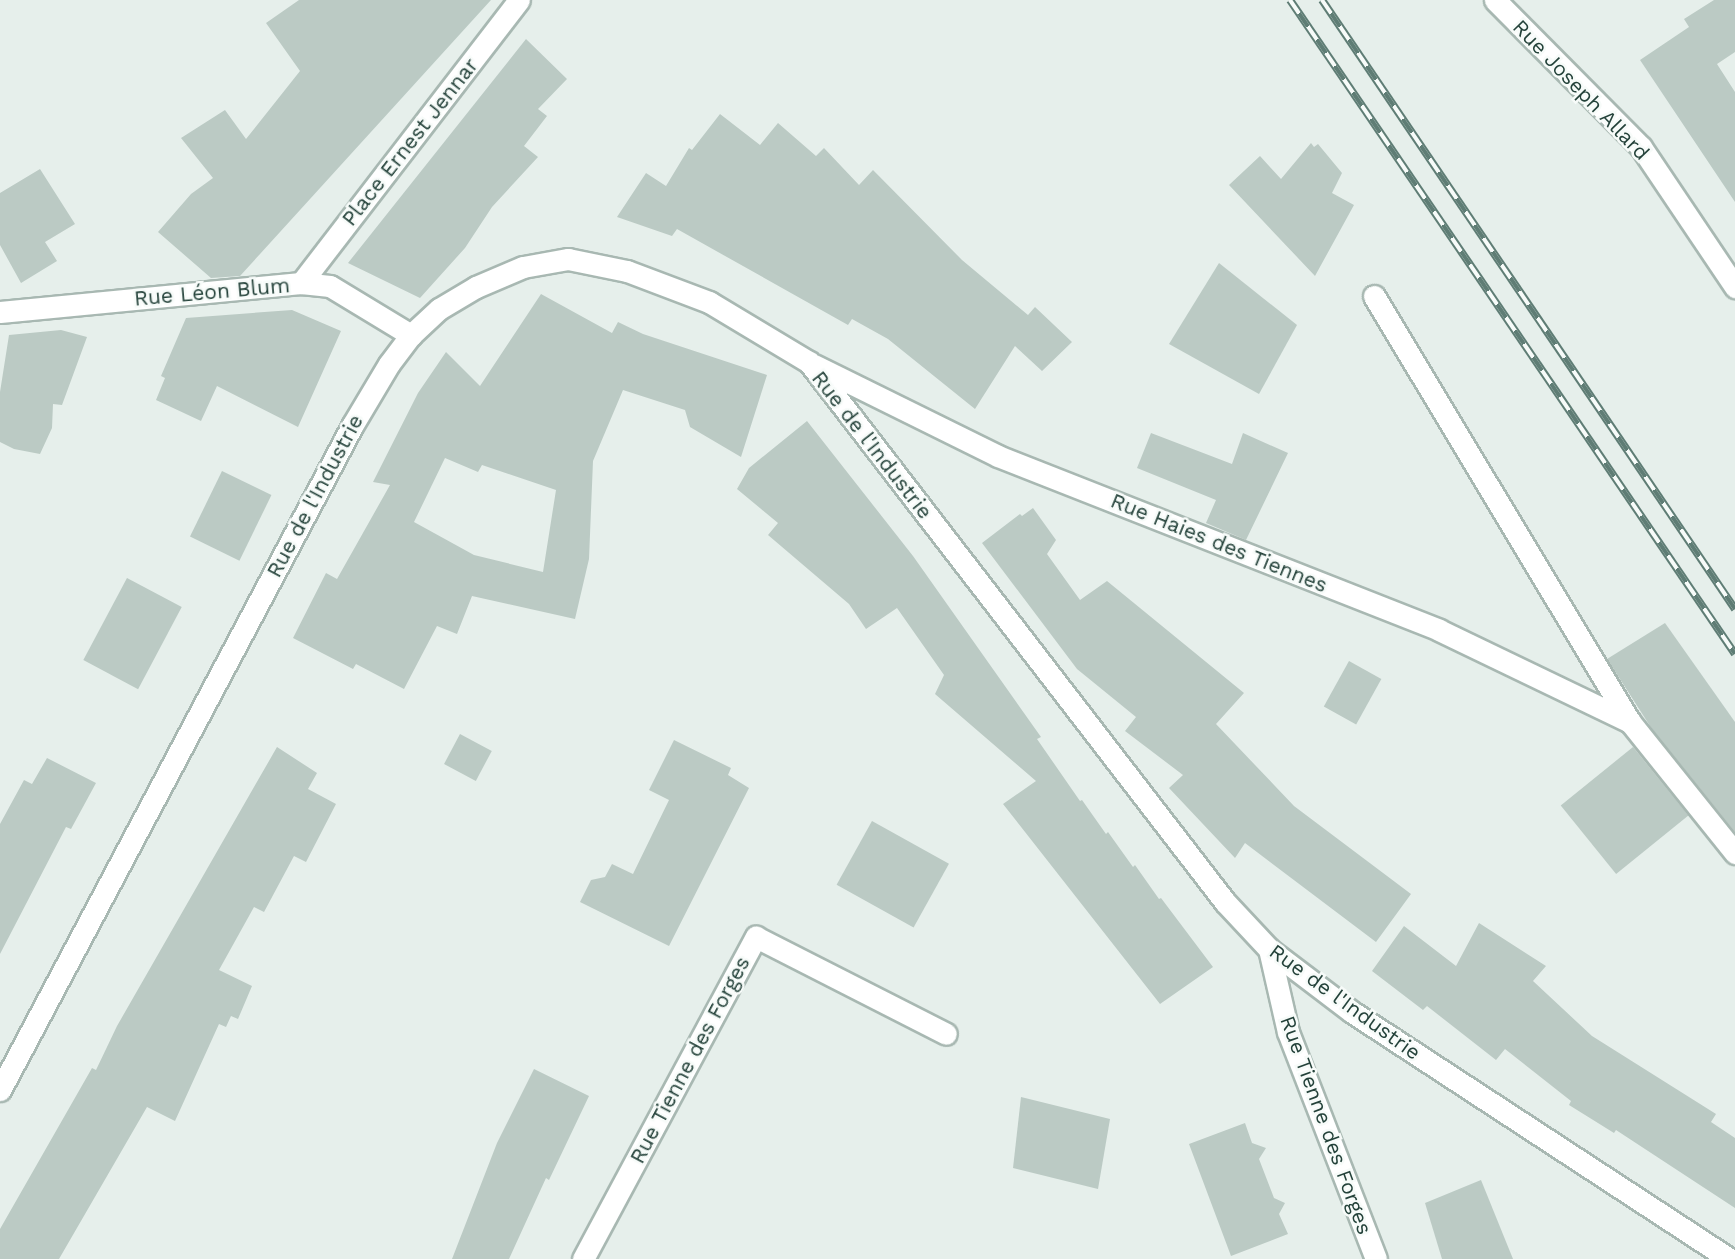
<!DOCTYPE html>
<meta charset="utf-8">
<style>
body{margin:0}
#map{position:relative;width:1735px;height:1259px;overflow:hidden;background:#e6efeb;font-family:"Work Sans",sans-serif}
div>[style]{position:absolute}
.building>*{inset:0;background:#bbcac4;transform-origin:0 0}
.roads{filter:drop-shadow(2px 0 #a8b8b2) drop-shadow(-2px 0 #a8b8b2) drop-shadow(0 2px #a8b8b2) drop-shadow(0 -2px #a8b8b2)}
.street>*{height:21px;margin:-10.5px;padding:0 10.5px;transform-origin:10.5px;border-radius:10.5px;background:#fff}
.rail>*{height:8px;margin-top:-4px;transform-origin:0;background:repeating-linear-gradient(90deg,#f7fbf9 0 16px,#5f7d75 0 32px);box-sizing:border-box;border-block:2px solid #5f7d75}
span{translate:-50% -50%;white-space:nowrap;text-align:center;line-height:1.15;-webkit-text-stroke:5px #f7fbf9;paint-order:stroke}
.street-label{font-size:21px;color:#24423a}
</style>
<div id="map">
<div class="building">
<div style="clip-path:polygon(299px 0,491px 0,240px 276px,211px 278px,158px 232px,191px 194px,213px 178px,181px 138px,225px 110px,246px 139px,300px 71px,266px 23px)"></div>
<div style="clip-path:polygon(1714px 0,1735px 0,1735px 52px,1717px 64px,1735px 92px,1735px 202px,1640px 60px,1689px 27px,1684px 19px)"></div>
<div style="clip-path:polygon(526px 39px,567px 79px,538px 109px,547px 116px,524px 146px,538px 157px,492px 207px,465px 248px,420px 298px,348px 263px)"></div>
<div style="clip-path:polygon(720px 114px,760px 145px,778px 123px,816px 156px,824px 148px,859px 185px,873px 170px,962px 260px,1028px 315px,1035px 307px,1072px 342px,1042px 371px,1015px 346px,975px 409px,888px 339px,852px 319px,848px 325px,677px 229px,672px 236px,617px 217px,646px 173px,666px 186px,689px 148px,692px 150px)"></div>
<div style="clip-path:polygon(1311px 143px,1314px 147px,1318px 144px,1342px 173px,1332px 193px,1354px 205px,1315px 276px,1229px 185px,1260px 156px,1281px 179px)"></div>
<div style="clip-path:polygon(40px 169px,75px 224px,45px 242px,57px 261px,21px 283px,0 245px,0 193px)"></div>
<div style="clip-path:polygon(1219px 263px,1297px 325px,1259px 394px,1169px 344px)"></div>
<div style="clip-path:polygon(evenodd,541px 294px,612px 333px,618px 322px,643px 334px,767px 375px,741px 457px,690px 427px,685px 410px,623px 390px,593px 461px,589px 559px,575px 619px,472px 596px,457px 634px,437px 626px,404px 689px,356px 664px,353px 669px,293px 638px,326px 573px,337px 579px,390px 485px,373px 482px,418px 393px,446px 352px,480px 386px,541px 294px,445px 458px,478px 472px,482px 465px,556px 490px,543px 572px,474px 555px,414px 522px,445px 458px)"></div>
<div style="clip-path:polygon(292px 310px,341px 331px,298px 427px,217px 386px,201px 421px,156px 400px,165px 378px,161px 376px,186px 318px)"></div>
<div style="clip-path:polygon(61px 330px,87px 337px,62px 405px,53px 404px,52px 428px,40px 454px,14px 449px,0 442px,0 392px,9px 335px)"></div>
<div style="clip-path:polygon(807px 421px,913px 556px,1041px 737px,1037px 739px,1080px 801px,1082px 800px,1106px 834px,1108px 832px,1133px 867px,1135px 865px,1159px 899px,1161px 898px,1213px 967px,1160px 1004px,1003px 804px,1036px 781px,935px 694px,944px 675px,897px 608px,866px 629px,849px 604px,768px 535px,778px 523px,737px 489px,749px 468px)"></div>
<div style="clip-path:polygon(1151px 433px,1232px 464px,1243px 433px,1288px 453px,1246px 540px,1206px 523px,1216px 500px,1137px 468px)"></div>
<div style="left:222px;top:471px;width:55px;height:73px;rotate:26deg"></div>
<div style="clip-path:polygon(1033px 508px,1056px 540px,1047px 554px,1080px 600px,1107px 581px,1244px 693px,1216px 724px,1294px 806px,1411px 894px,1376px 942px,1245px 843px,1235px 858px,1169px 788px,1183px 775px,1125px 731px,1136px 717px,1077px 669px,982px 543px,1020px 514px,1022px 516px)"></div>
<div style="left:127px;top:578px;width:62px;height:93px;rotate:28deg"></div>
<div style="clip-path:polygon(1665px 623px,1735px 722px,1735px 832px,1652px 729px,1607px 659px)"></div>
<div style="left:1349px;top:661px;width:37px;height:52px;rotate:29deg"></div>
<div style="left:460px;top:734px;width:36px;height:34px;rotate:28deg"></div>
<div style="clip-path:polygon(674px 740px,731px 768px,728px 775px,749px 788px,669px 946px,580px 902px,591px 880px,605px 877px,612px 864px,633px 874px,669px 800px,649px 790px)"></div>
<div style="clip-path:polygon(277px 747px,317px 773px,308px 789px,336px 804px,306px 862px,294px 856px,264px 912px,254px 907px,219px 970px,252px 986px,238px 1019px,231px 1016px,226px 1027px,219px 1024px,175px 1121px,147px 1107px,59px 1259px,0 1259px,0 1229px,92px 1068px,96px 1070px,117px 1026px)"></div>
<div style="left:1633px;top:747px;width:88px;height:93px;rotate:51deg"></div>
<div style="clip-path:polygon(47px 758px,96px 783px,71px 829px,66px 827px,0 954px,0 824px,24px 780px,32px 784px)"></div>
<div style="left:872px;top:821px;width:88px;height:73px;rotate:29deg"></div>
<div style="clip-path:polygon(1479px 923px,1546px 966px,1533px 981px,1592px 1036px,1716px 1114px,1711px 1122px,1735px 1138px,1735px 1208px,1616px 1130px,1614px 1133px,1569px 1105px,1571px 1101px,1505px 1049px,1496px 1060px,1427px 1006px,1423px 1010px,1372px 971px,1404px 926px,1456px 966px)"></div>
<div style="clip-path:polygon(534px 1069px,589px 1096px,549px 1180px,546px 1178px,509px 1259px,452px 1259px,497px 1143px)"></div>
<div style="clip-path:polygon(1021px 1097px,1110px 1119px,1098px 1189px,1013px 1168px)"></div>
<div style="clip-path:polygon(1245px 1123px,1252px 1143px,1266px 1148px,1259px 1159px,1274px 1198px,1285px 1203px,1279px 1214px,1288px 1234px,1231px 1256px,1189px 1144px)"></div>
<div style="clip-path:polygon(1481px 1180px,1513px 1259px,1442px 1259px,1425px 1203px)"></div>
</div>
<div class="roads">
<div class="street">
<div style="left:1495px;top:0;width:207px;rotate:45.2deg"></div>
<div style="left:1641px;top:147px;width:169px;rotate:56.1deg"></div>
<div style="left:301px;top:283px;width:357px;rotate:-52.4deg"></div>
<div style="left:1374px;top:296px;width:497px;rotate:59deg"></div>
<div style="left:1630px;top:722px;width:168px;rotate:51.3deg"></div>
<div style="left:0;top:312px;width:302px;rotate:-5.5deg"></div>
<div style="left:301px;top:283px;width:29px;rotate:6deg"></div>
<div style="left:330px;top:286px;width:95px;rotate:31.2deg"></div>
<div style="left:814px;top:365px;width:205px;rotate:26.3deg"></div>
<div style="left:998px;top:456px;width:474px;rotate:21.5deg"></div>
<div style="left:1439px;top:630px;width:212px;rotate:25.7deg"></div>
<div style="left:1269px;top:949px;width:85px;rotate:77.1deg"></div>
<div style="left:1288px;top:1032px;width:243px;rotate:68.8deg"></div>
<div style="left:0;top:1090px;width:752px;rotate:-62.07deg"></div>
<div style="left:352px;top:426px;width:72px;rotate:-59.2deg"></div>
<div style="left:389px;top:364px;width:36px;rotate:-53deg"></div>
<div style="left:411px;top:335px;width:38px;rotate:-43deg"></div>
<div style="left:439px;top:309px;width:43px;rotate:-30.7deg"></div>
<div style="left:476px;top:287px;width:51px;rotate:-23.1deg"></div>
<div style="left:523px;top:267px;width:46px;rotate:-10.1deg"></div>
<div style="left:568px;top:259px;width:60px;rotate:11.5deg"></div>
<div style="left:627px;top:271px;width:88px;rotate:20.7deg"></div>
<div style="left:709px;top:302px;width:117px;rotate:31deg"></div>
<div style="left:809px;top:362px;width:682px;rotate:52.39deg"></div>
<div style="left:1225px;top:902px;width:64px;rotate:46.9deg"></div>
<div style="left:1269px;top:949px;width:104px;rotate:37.2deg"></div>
<div style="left:1352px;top:1012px;width:451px;rotate:33.2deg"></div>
<div style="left:583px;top:1259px;width:366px;rotate:-61.8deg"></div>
<div style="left:756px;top:937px;width:213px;rotate:27deg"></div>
</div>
</div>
<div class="rail">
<div style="left:1290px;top:0;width:791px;rotate:55.77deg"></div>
<div style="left:1322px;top:0;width:736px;rotate:55.86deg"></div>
</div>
<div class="street-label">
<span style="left:1581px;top:90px;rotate:46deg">Rue Joseph Allard</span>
<span style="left:410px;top:142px;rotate:-52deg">Place Ernest Jennar</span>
<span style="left:212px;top:292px;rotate:-5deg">Rue Léon Blum</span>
<span style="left:872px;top:445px;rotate:52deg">Rue de l'Industrie</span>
<span style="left:315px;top:496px;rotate:-62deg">Rue de l'Industrie</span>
<span style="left:1219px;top:543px;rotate:22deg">Rue Haies des Tiennes</span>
<span style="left:1345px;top:1002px;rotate:36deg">Rue de l'Industrie</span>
<span style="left:690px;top:1060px;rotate:-62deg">Rue Tienne des Forges</span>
<span style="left:1326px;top:1125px;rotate:70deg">Rue Tienne des Forges</span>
</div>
</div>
